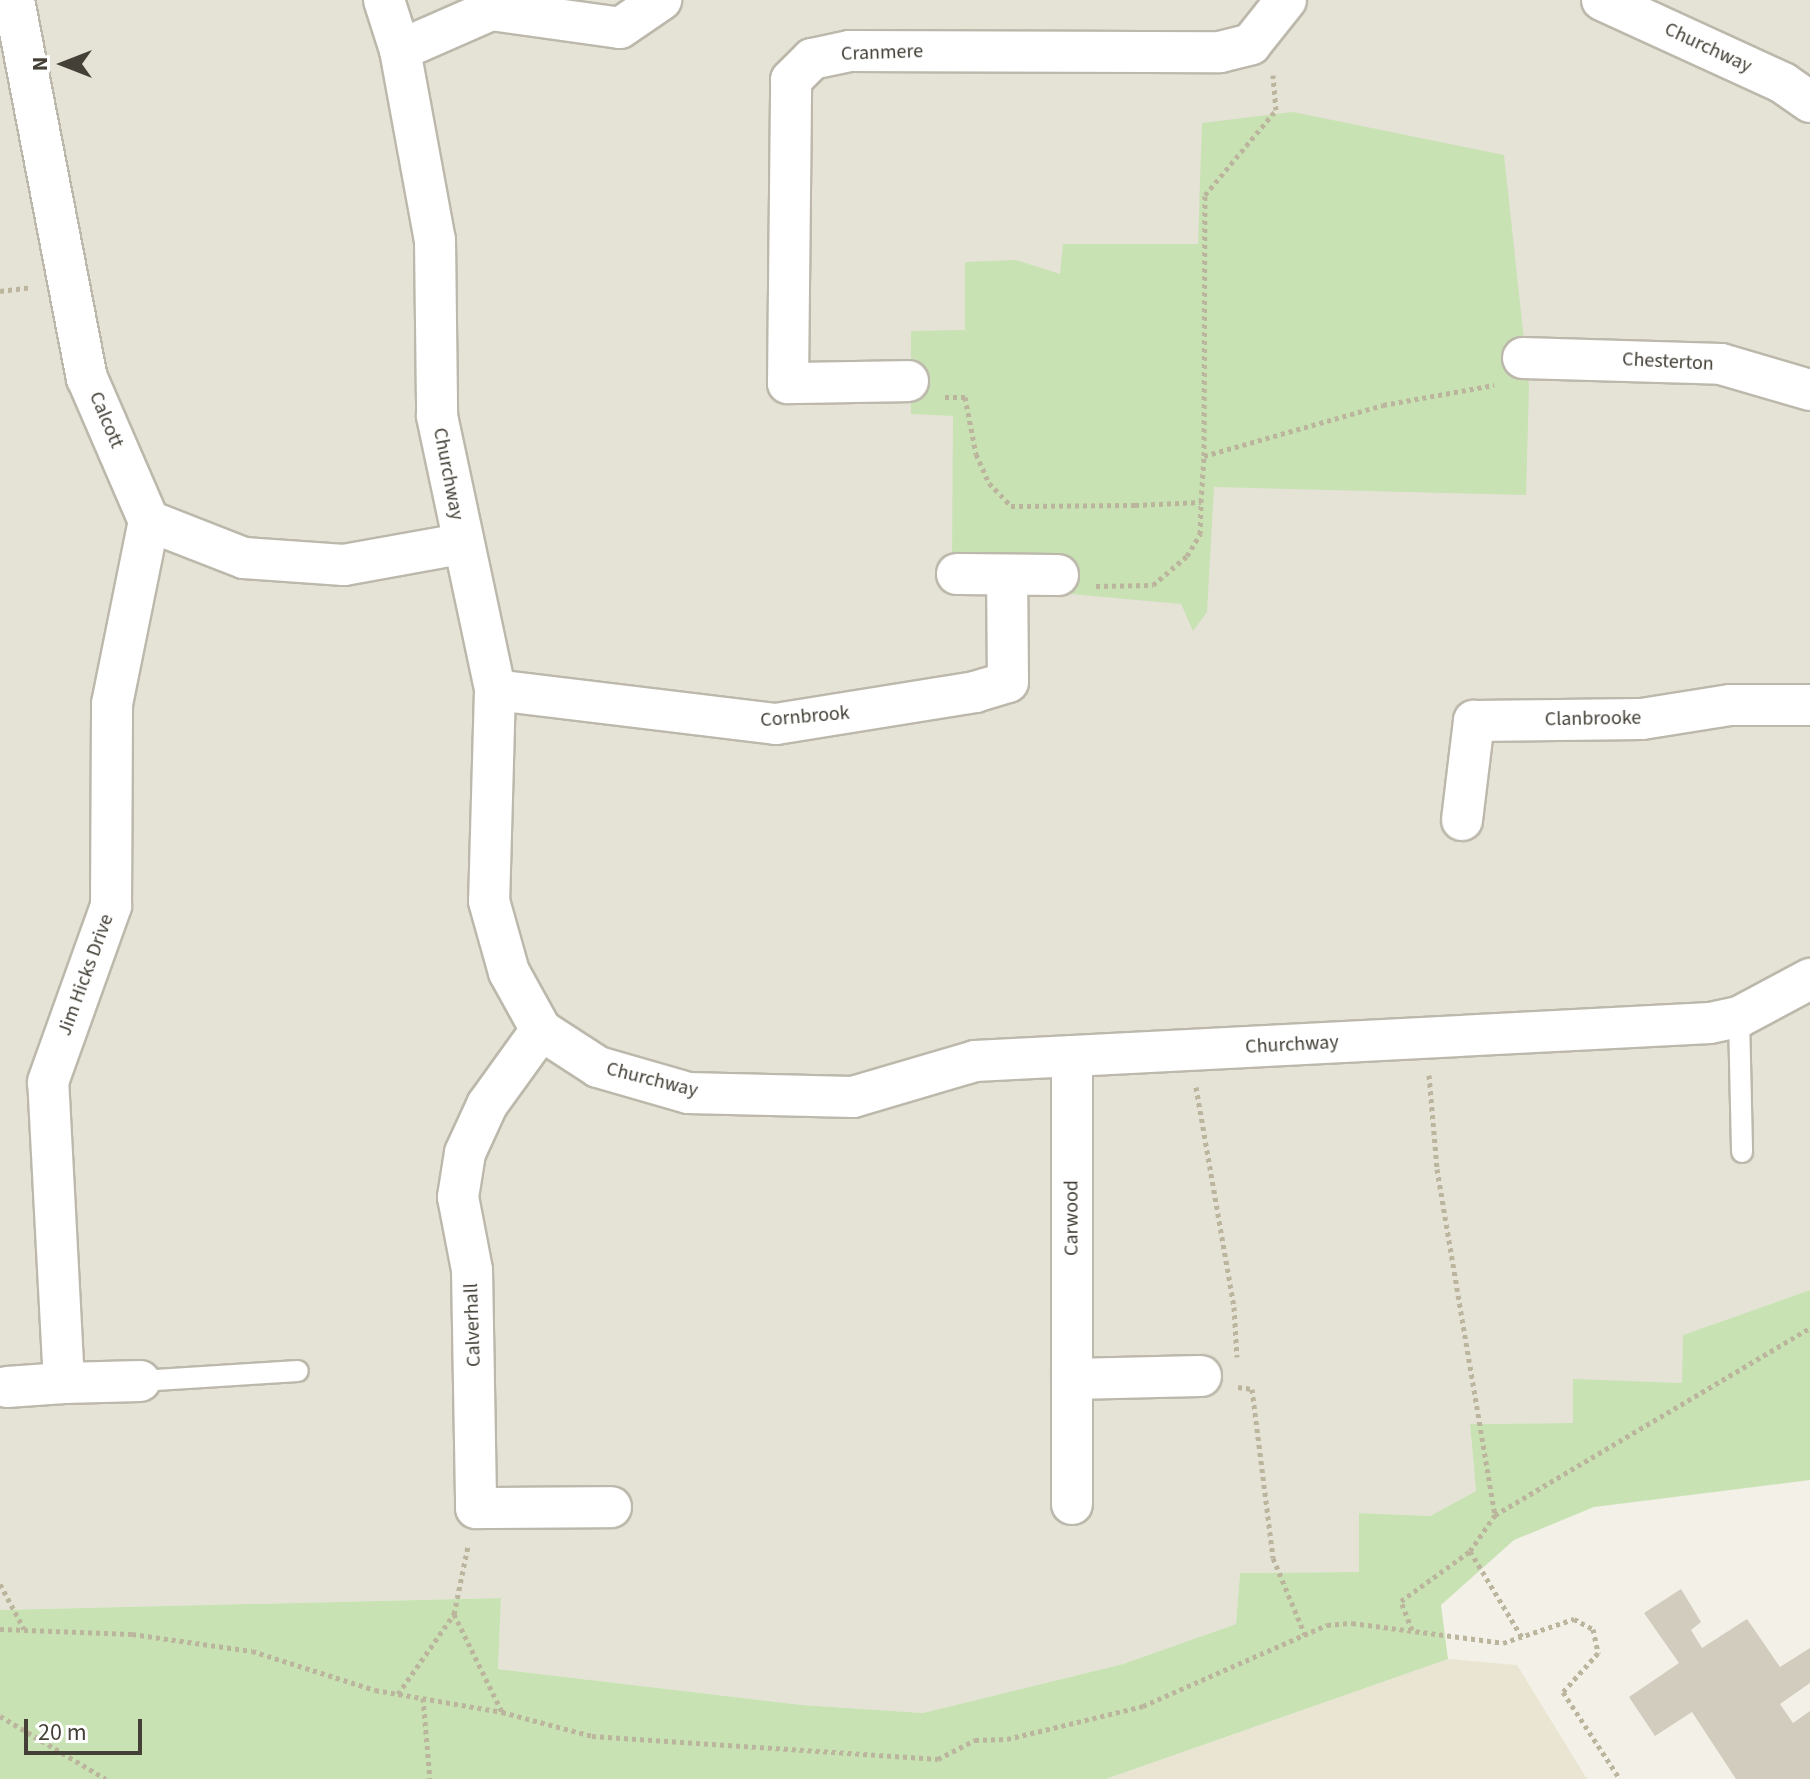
<!DOCTYPE html>
<style>
body{margin:0}
#map{position:relative;width:1810px;height:1779px;overflow:hidden;background:#f2f0e7;font-family:"Source Sans 3",sans-serif}
div>[style]{position:absolute}
.residential>*{inset:0;background:#e5e2d6}
.education>*{inset:0;background:#e9e5d2}
.green>*{inset:0;background:#c8e2b4}
.building>*{inset:0;background:#d2ccbe}
.path>*{height:5px;margin-top:-2.5px;transform-origin:0;background:repeating-linear-gradient(90deg,#bcb59d 0 4px,transparent 0 8px)}
.roads{filter:drop-shadow(2px 0 #bcb8ab) drop-shadow(-2px 0 #bcb8ab) drop-shadow(0 2px #bcb8ab) drop-shadow(0 -2px #bcb8ab)}
.service>*{height:20px;margin:-10px;padding:0 10px;transform-origin:10px;border-radius:10px;background:#fff}
.minor>*{height:40px;margin:-20px;padding:0 20px;transform-origin:20px;border-radius:20px;background:#fff}
span{translate:-50% -50%;white-space:nowrap;text-align:center;line-height:1.15;-webkit-text-stroke:7px #fff;paint-order:stroke}
.street-label{font-size:20px;color:#444037}
.north{position:absolute;left:24px;top:24px;width:80px;height:80px;-webkit-text-stroke:6px #fff;paint-order:stroke;rotate:270deg;font-size:22px;font-weight:700;line-height:32px;text-align:center;color:#444037}
.north::after{content:'';display:block;margin:auto;width:28px;height:36px;background:#444037;clip-path:polygon(50% 0,100% 100%,50% 72%,0 100%)}
.scale{position:absolute;left:24px;top:1719px;width:118px;height:36px;box-sizing:border-box;border:4px solid #444037;border-top:0;padding-left:10px;font-size:24px;line-height:28px;white-space:nowrap;color:#444037;-webkit-text-stroke:6px #fff;paint-order:stroke}
</style>
<div id="map">
<div class="residential">
<div style="clip-path:polygon(0 0,1810px 0,1810px 1290px,1683px 1335px,1683px 1383px,1573px 1380px,1573px 1423px,1470px 1424px,1476px 1491px,1430px 1516px,1360px 1513px,1359px 1572px,1240px 1573px,1236px 1624px,1123px 1664px,923px 1713px,802px 1705px,498px 1669px,501px 1598px,0 1610px)"></div>
</div>
<div class="education">
<div style="clip-path:polygon(1448px 1659px,1517px 1665px,1587px 1779px,1106px 1779px)"></div>
</div>
<div class="green">
<div style="clip-path:polygon(1293px 112px,1504px 155px,1529px 386px,1526px 495px,1214px 487px,1207px 612px,1193px 631px,1181px 604px,1071px 594px,1071px 568px,952px 564px,953px 416px,911px 414px,911px 331px,965px 330px,965px 262px,1016px 260px,1060px 274px,1063px 244px,1198px 244px,1202px 123px)"></div>
<div style="clip-path:polygon(1810px 1290px,1810px 1480px,1594px 1507px,1514px 1540px,1441px 1605px,1448px 1659px,1106px 1779px,0 1779px,0 1610px,501px 1598px,498px 1669px,802px 1705px,923px 1713px,1123px 1664px,1236px 1624px,1240px 1573px,1359px 1572px,1359px 1513px,1430px 1516px,1476px 1491px,1470px 1424px,1573px 1423px,1573px 1379px,1682px 1383px,1683px 1335px)"></div>
</div>
<div class="building">
<div style="clip-path:polygon(1681px 1589px,1701px 1622px,1691px 1630px,1702px 1648px,1747px 1619px,1780px 1667px,1810px 1648px,1810px 1683px,1780px 1704px,1793px 1723px,1810px 1711px,1810px 1779px,1736px 1779px,1692px 1712px,1655px 1736px,1629px 1697px,1679px 1663px,1644px 1613px)"></div>
</div>
<div class="path">
<div style="left:0;top:291px;width:31px;rotate:-7deg"></div>
<div style="left:945px;top:397px;width:20px"></div>
<div style="left:965px;top:397px;width:58px;rotate:79.1deg"></div>
<div style="left:976px;top:454px;width:32px;rotate:66deg"></div>
<div style="left:989px;top:483px;width:32px;rotate:46deg"></div>
<div style="left:1011px;top:506px;width:124px;rotate:-0.5deg"></div>
<div style="left:1135px;top:505px;width:66px;rotate:-2.6deg"></div>
<div style="left:1201px;top:502px;width:46px;rotate:-86.3deg"></div>
<div style="left:1204px;top:456px;width:186px;rotate:-15.9deg"></div>
<div style="left:1383px;top:405px;width:113px;rotate:-10.2deg"></div>
<div style="left:1204px;top:456px;width:261px;rotate:-89.8deg"></div>
<div style="left:1205px;top:195px;width:111px;rotate:-50.1deg"></div>
<div style="left:1276px;top:110px;width:35px;rotate:-95deg"></div>
<div style="left:1096px;top:586px;width:57px;rotate:-1deg"></div>
<div style="left:1153px;top:585px;width:45px;rotate:-40.5deg"></div>
<div style="left:1187px;top:556px;width:26px;rotate:-59deg"></div>
<div style="left:1200px;top:534px;width:32px;rotate:-88deg"></div>
<div style="left:1429px;top:1075px;width:94px;rotate:85.1deg"></div>
<div style="left:1437px;top:1169px;width:351px;rotate:80.5deg"></div>
<div style="left:1495px;top:1515px;width:366px;rotate:-30.7deg"></div>
<div style="left:1196px;top:1087px;width:223px;rotate:80.2deg"></div>
<div style="left:1234px;top:1307px;width:50px;rotate:86.6deg"></div>
<div style="left:1238px;top:1387px;width:14px;rotate:8deg"></div>
<div style="left:1252px;top:1389px;width:170px;rotate:82.9deg"></div>
<div style="left:1273px;top:1558px;width:83px;rotate:67.4deg"></div>
<div style="left:1470px;top:1551px;width:103px;rotate:58.9deg"></div>
<div style="left:0;top:1584px;width:51px;rotate:61.9deg"></div>
<div style="left:454px;top:1614px;width:109px;rotate:63.9deg"></div>
<div style="left:0;top:1629px;width:132px;rotate:2.2deg"></div>
<div style="left:132px;top:1634px;width:121px;rotate:8.1deg"></div>
<div style="left:252px;top:1651px;width:129px;rotate:17.6deg"></div>
<div style="left:375px;top:1690px;width:129px;rotate:9.8deg"></div>
<div style="left:502px;top:1712px;width:93px;rotate:14.9deg"></div>
<div style="left:592px;top:1736px;width:347px;rotate:3.8deg"></div>
<div style="left:938px;top:1759px;width:42px;rotate:-27.2deg"></div>
<div style="left:975px;top:1740px;width:32px;rotate:-2deg"></div>
<div style="left:1007px;top:1739px;width:140px;rotate:-13.6deg"></div>
<div style="left:1143px;top:1706px;width:201px;rotate:-23.8deg"></div>
<div style="left:1327px;top:1625px;width:25px;rotate:-5deg"></div>
<div style="left:1352px;top:1623px;width:152px;rotate:7.5deg"></div>
<div style="left:1503px;top:1643px;width:75px;rotate:-18.7deg"></div>
<div style="left:1574px;top:1619px;width:21px;rotate:28deg"></div>
<div style="left:1593px;top:1629px;width:25px;rotate:78deg"></div>
<div style="left:1598px;top:1653px;width:52px;rotate:131.9deg"></div>
<div style="left:1563px;top:1692px;width:104px;rotate:56.8deg"></div>
<div style="left:1412px;top:1630px;width:31px;rotate:-111deg"></div>
<div style="left:1401px;top:1601px;width:85px;rotate:-35.9deg"></div>
<div style="left:1470px;top:1551px;width:44px;rotate:-55.2deg"></div>
<div style="left:398px;top:1694px;width:98px;rotate:-55deg"></div>
<div style="left:454px;top:1614px;width:69px;rotate:-78.4deg"></div>
<div style="left:423px;top:1698px;width:81px;rotate:85.1deg"></div>
<div style="left:0;top:1716px;width:123px;rotate:30.7deg"></div>
</div>
<div class="roads">
<div class="service">
<div style="left:1739px;top:1017px;width:135px;rotate:88.7deg"></div>
<div style="left:140px;top:1381px;width:158px;rotate:-3.6deg"></div>
</div>
<div class="minor">
<div style="left:14px;top:0;width:385px;rotate:79.1deg"></div>
<div style="left:87px;top:378px;width:156px;rotate:66.6deg"></div>
<div style="left:149px;top:521px;width:102px;rotate:21.3deg"></div>
<div style="left:244px;top:558px;width:100px;rotate:4deg"></div>
<div style="left:344px;top:565px;width:119px;rotate:-10.2deg"></div>
<div style="left:384px;top:0;width:52px;rotate:72.3deg"></div>
<div style="left:400px;top:50px;width:193px;rotate:79.6deg"></div>
<div style="left:435px;top:240px;width:176px;rotate:89.3deg"></div>
<div style="left:437px;top:416px;width:280px;rotate:78deg"></div>
<div style="left:495px;top:690px;width:211px;rotate:91.6deg"></div>
<div style="left:489px;top:901px;width:74px;rotate:74.3deg"></div>
<div style="left:509px;top:972px;width:66px;rotate:61.1deg"></div>
<div style="left:541px;top:1030px;width:68px;rotate:33deg"></div>
<div style="left:598px;top:1067px;width:94px;rotate:16.1deg"></div>
<div style="left:688px;top:1093px;width:165px;rotate:1.4deg"></div>
<div style="left:853px;top:1097px;width:127px;rotate:-16.4deg"></div>
<div style="left:975px;top:1061px;width:736px;rotate:-2.96deg"></div>
<div style="left:1710px;top:1023px;width:30px;rotate:-12deg"></div>
<div style="left:1739px;top:1017px;width:81px;rotate:-28.2deg"></div>
<div style="left:1602px;top:0;width:199px;rotate:24.6deg"></div>
<div style="left:1783px;top:83px;width:33px;rotate:35deg"></div>
<div style="left:400px;top:50px;width:99px;rotate:-23.7deg"></div>
<div style="left:491px;top:10px;width:130px;rotate:7.9deg"></div>
<div style="left:620px;top:28px;width:50px;rotate:-34.3deg"></div>
<div style="left:1523px;top:358px;width:198px;rotate:1.7deg"></div>
<div style="left:1721px;top:364px;width:93px;rotate:16.3deg"></div>
<div style="left:908px;top:381px;width:120px;rotate:179deg"></div>
<div style="left:788px;top:383px;width:303px;rotate:-89.4deg"></div>
<div style="left:791px;top:80px;width:30px;rotate:-45deg"></div>
<div style="left:812px;top:59px;width:39px;rotate:-12deg"></div>
<div style="left:850px;top:51px;width:370px;rotate:0.2deg"></div>
<div style="left:1220px;top:52px;width:32px;rotate:-14deg"></div>
<div style="left:1251px;top:44px;width:56px;rotate:-51.5deg"></div>
<div style="left:957px;top:574px;width:101px;rotate:0.6deg"></div>
<div style="left:495px;top:690px;width:283px;rotate:6.9deg"></div>
<div style="left:776px;top:724px;width:202px;rotate:-9.1deg"></div>
<div style="left:975px;top:692px;width:34px;rotate:-17deg"></div>
<div style="left:1008px;top:682px;width:106px;rotate:-90.5deg"></div>
<div style="left:1462px;top:820px;width:100px;rotate:-83.1deg"></div>
<div style="left:1474px;top:721px;width:168px;rotate:-0.7deg"></div>
<div style="left:1642px;top:719px;width:89px;rotate:-9deg"></div>
<div style="left:1730px;top:705px;width:80px"></div>
<div style="left:541px;top:1030px;width:92px;rotate:125.8deg"></div>
<div style="left:487px;top:1105px;width:53px;rotate:114.6deg"></div>
<div style="left:465px;top:1153px;width:45px;rotate:99deg"></div>
<div style="left:458px;top:1197px;width:74px;rotate:79.1deg"></div>
<div style="left:472px;top:1270px;width:238px;rotate:89deg"></div>
<div style="left:476px;top:1508px;width:135px;rotate:-0.4deg"></div>
<div style="left:1072px;top:1056px;width:448px;rotate:90deg"></div>
<div style="left:1072px;top:1379px;width:129px;rotate:-1.3deg"></div>
<div style="left:64px;top:1383px;width:76px;rotate:-1.5deg"></div>
<div style="left:7px;top:1387px;width:57px;rotate:-4deg"></div>
<div style="left:64px;top:1383px;width:301px;rotate:-93deg"></div>
<div style="left:48px;top:1082px;width:187px;rotate:-70.3deg"></div>
<div style="left:111px;top:906px;width:202px;rotate:-89.7deg"></div>
<div style="left:112px;top:704px;width:187px;rotate:-78.6deg"></div>
</div>
</div>
<div class="street-label">
<span style="left:1708px;top:48px;rotate:25deg">Churchway</span>
<span style="left:882px;top:53px;rotate:-2deg">Cranmere</span>
<span style="left:1668px;top:362px;rotate:3deg">Chesterton</span>
<span style="left:106px;top:420px;rotate:67deg">Calcott</span>
<span style="left:448px;top:474px;rotate:79deg">Churchway</span>
<span style="left:805px;top:717px;rotate:-5deg">Cornbrook</span>
<span style="left:1593px;top:719px;rotate:-1deg">Clanbrooke</span>
<span style="left:86px;top:975px;rotate:-70deg">Jim Hicks Drive</span>
<span style="left:1292px;top:1045px;rotate:-3deg">Churchway</span>
<span style="left:652px;top:1080px;rotate:14deg">Churchway</span>
<span style="left:1072px;top:1218px;rotate:-90deg">Carwood</span>
<span style="left:473px;top:1325px;rotate:-92deg">Calverhall</span>
</div>
<div class="north">N</div>
<div class="scale">20 m</div>
</div>
